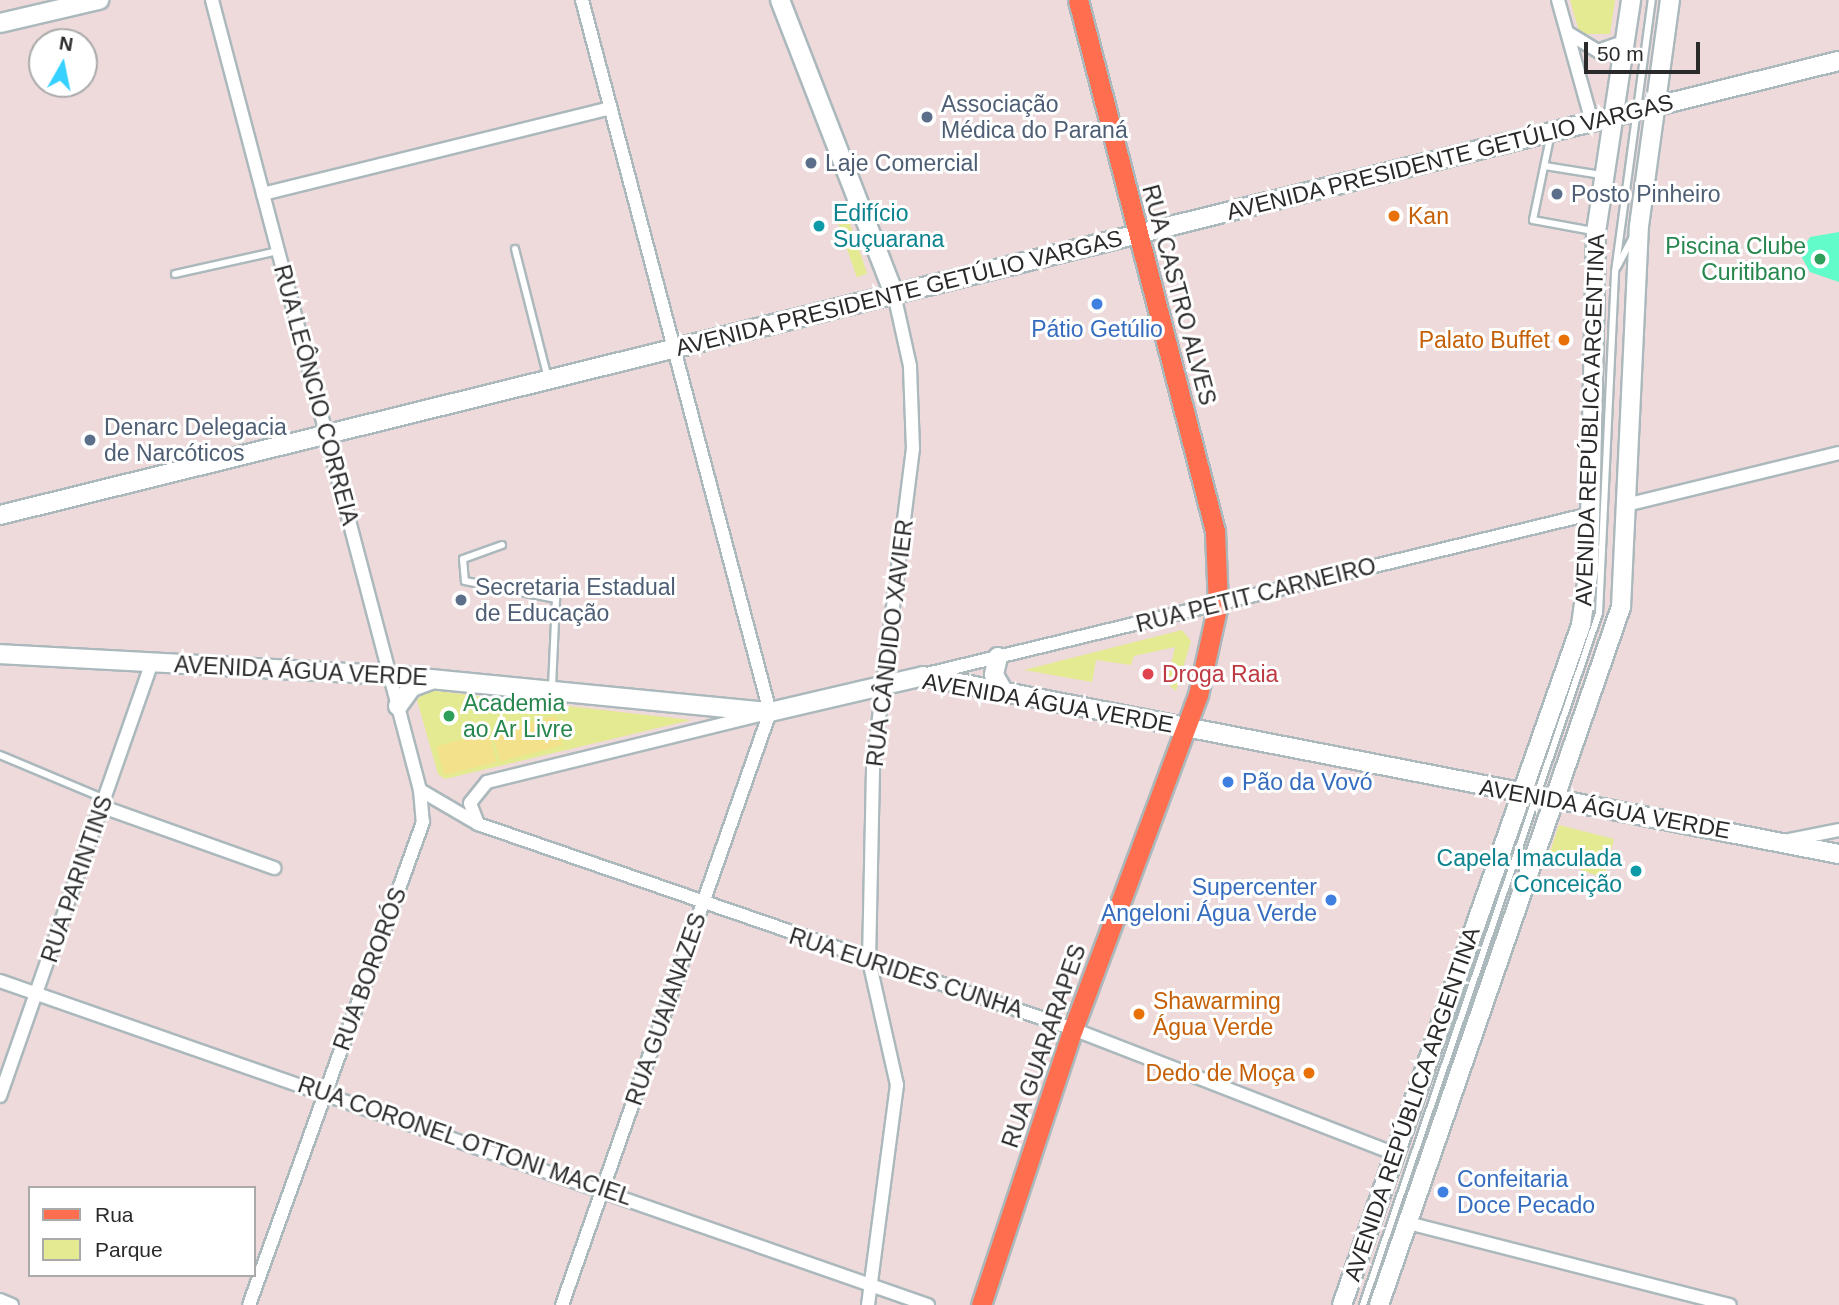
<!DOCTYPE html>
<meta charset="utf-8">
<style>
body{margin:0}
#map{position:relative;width:1839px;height:1305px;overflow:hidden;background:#eedadb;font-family:Arial,sans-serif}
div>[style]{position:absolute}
.green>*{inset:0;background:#e4ea91;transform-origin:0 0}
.pitch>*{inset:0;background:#f3e28b;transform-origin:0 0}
.water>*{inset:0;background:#62fbca}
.roads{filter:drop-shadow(2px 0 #abb8bc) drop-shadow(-2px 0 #abb8bc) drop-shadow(0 2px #abb8bc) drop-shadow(0 -2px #abb8bc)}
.lane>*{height:6px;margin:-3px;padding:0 3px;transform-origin:3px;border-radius:3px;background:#fff}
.street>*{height:12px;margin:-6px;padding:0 6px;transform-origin:6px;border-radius:6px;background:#fff}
.secondary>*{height:18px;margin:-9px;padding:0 9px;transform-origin:9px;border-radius:9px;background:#fff}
.primary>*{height:19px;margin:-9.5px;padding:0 9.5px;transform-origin:9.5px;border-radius:9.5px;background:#ff6e4e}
.dots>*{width:19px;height:19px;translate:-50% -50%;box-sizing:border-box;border:4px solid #fff;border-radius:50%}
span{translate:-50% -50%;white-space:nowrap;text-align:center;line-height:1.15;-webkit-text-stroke:6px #fff;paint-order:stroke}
.service-label{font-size:23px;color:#4e5e75}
.left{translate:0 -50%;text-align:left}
.street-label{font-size:23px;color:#2a2a2a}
.culture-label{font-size:23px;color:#0d838f}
.right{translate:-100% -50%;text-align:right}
.food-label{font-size:23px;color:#c56008}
.leisure-label{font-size:23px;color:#27864d}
.shop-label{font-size:23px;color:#366cbe}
.health-label{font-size:23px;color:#be3a42}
.legend{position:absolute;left:28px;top:1186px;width:228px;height:91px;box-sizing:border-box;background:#fff;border:2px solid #aaa;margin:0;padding:9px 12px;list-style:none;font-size:21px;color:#2a2a2a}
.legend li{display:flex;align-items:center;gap:14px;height:35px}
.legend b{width:35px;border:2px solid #aaa}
.north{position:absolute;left:28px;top:28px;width:70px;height:70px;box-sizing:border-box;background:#fff;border:2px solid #aaa;border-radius:50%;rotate:9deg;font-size:19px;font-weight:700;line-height:28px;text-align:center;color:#2a2a2a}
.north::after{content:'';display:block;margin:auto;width:24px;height:32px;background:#36d1ff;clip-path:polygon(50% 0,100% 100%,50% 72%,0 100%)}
.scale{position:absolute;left:1584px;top:42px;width:116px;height:32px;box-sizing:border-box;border:4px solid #2a2a2a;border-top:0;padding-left:9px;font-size:21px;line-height:24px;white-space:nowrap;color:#2a2a2a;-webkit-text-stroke:5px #fff;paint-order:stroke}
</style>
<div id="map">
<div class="green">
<div style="clip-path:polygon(1570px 0,1615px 0,1610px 34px,1580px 34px)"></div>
<div style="left:847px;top:215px;width:62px;height:11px;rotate:71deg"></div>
<div style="clip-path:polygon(1182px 630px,1191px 641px,1176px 691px,1167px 683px,1175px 647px,1134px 656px,1131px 665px,1096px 660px,1092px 682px,1024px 670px)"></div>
<div style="clip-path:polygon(427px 690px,691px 720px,445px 779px,438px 774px,417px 700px)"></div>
<div style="clip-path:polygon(1559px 825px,1614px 839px,1604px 878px,1548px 858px)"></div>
</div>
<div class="pitch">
<div style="left:555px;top:716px;width:30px;height:65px;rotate:75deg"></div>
<div style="left:489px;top:733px;width:30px;height:54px;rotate:76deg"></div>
</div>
<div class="water">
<div style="clip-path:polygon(1839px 232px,1839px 282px,1810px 272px,1800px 254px,1810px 237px)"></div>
</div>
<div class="roads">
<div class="lane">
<div style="left:1551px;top:133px;width:89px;rotate:101.7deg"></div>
<div style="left:1533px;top:220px;width:61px;rotate:10.4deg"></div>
<div style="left:1545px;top:166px;width:57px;rotate:9.1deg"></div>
<div style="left:515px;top:249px;width:133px;rotate:75.7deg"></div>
<div style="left:1617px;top:267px;width:34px;rotate:-62deg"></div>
<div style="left:175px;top:274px;width:106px;rotate:-12.6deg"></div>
<div style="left:502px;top:545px;width:41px;rotate:160.3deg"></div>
<div style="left:463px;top:559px;width:22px;rotate:85deg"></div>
<div style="left:465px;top:581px;width:93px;rotate:11.2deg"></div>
<div style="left:556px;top:599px;width:89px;rotate:92.6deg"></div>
<div style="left:0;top:755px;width:114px;rotate:22.7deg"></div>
<div style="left:1363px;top:1305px;width:731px;rotate:-71.17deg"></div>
<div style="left:1599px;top:613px;width:341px;rotate:-87.3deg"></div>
<div style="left:1615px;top:272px;width:275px;rotate:-82.3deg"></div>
</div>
<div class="street">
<div style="left:212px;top:0;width:817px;rotate:75.25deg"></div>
<div style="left:420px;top:790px;width:32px;rotate:85deg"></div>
<div style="left:423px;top:822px;width:513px;rotate:109.81deg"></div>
<div style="left:582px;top:0;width:736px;rotate:75.21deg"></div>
<div style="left:1558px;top:0;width:127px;rotate:74.4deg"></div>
<div style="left:1568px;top:33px;width:35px;rotate:31deg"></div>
<div style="left:1598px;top:51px;width:27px;rotate:-20deg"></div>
<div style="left:263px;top:194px;width:358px;rotate:-13.9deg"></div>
<div style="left:1630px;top:504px;width:215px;rotate:-13.7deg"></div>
<div style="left:927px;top:674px;width:682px;rotate:-13.57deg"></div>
<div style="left:420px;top:790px;width:67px;rotate:30.4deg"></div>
<div style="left:478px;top:824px;width:629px;rotate:19.01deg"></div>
<div style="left:1073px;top:1029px;width:345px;rotate:21.2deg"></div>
<div style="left:103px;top:807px;width:182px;rotate:19.6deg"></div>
<div style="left:478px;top:824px;width:22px;rotate:-111deg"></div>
<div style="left:470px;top:803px;width:27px;rotate:-51deg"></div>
<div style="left:487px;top:782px;width:280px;rotate:-13.8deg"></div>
<div style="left:1784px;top:841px;width:56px;rotate:-11.3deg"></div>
<div style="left:0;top:981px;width:983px;rotate:19.25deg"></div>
<div style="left:0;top:1096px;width:460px;rotate:-70.7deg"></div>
<div style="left:1408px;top:1223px;width:332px;rotate:14.3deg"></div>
<div style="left:0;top:1300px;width:13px;rotate:23deg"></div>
<div style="left:562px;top:1305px;width:628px;rotate:-70.67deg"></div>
<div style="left:868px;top:1305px;width:222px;rotate:-82.5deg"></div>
<div style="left:897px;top:1085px;width:127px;rotate:-102.7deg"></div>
<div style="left:869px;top:961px;width:196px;rotate:-88.8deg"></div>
<div style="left:873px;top:765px;width:319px;rotate:-82.8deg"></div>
<div style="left:913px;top:449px;width:83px;rotate:-92.1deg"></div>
<div style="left:910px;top:366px;width:74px;rotate:-102.5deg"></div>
</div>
<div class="secondary">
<div style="left:780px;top:0;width:315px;rotate:68.8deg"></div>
<div style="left:0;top:23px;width:102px;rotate:-13.1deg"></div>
<div style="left:0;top:515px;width:1894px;rotate:-13.87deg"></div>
<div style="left:0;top:654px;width:391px;rotate:3.1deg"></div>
<div style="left:390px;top:675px;width:382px;rotate:5.6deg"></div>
<div style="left:770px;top:712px;width:157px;rotate:-13.2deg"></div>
<div style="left:923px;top:676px;width:933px;rotate:11deg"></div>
<div style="left:998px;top:657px;width:18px;rotate:103deg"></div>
<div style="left:994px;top:675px;width:20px;rotate:60deg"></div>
<div style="left:398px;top:706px;width:24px;rotate:-54deg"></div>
<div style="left:412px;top:687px;width:20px;rotate:-20deg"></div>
<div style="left:1342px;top:1305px;width:721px;rotate:-70.63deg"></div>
<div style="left:1581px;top:625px;width:57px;rotate:-81.9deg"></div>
<div style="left:1589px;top:569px;width:337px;rotate:-88.8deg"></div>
<div style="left:1596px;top:232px;width:235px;rotate:-81.4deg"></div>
<div style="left:1379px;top:1305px;width:739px;rotate:-70.88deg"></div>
<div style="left:1621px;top:607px;width:381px;rotate:-87.3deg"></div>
<div style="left:1639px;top:226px;width:228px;rotate:-82.2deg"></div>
</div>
<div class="primary">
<div style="left:981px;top:1305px;width:291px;rotate:-71.6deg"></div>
<div style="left:1073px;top:1029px;width:357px;rotate:-69.5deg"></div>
<div style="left:1198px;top:695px;width:93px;rotate:-77.6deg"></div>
<div style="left:1218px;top:604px;width:73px;rotate:-92.4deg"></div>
<div style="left:1215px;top:531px;width:548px;rotate:-104.47deg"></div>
</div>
</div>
<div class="dots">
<div style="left:927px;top:117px;background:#5c6f8a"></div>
<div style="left:811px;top:163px;background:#5c6f8a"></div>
<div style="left:1557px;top:194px;background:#5c6f8a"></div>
<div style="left:1394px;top:216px;background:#e8710a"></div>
<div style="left:819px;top:226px;background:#0f9aa8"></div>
<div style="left:1820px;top:259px;background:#2e9e5b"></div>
<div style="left:1097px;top:304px;background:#3f7fe0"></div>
<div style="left:1564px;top:340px;background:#e8710a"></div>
<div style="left:90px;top:440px;background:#5c6f8a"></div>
<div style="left:461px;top:600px;background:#5c6f8a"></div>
<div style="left:1148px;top:674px;background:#e0444e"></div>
<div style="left:449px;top:716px;background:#2e9e5b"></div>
<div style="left:1228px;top:782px;background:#3f7fe0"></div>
<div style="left:1636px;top:871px;background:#0f9aa8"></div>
<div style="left:1331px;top:900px;background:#3f7fe0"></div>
<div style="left:1139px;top:1014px;background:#e8710a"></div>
<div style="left:1309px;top:1073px;background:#e8710a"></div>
<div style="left:1443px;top:1192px;background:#3f7fe0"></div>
</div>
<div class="service-label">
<span class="left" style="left:941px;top:117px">Associação<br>Médica do Paraná</span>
<span class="left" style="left:825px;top:163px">Laje Comercial</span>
<span class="left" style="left:1571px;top:194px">Posto Pinheiro</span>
<span class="left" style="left:104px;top:440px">Denarc Delegacia<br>de Narcóticos</span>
<span class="left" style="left:475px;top:600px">Secretaria Estadual<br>de Educação</span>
</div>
<div class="street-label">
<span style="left:1450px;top:157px;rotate:-14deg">AVENIDA PRESIDENTE GETÚLIO VARGAS</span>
<span style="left:899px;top:293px;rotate:-14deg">AVENIDA PRESIDENTE GETÚLIO VARGAS</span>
<span style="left:1179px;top:295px;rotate:75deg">RUA CASTRO ALVES</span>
<span style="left:316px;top:395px;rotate:75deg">RUA LEÔNCIO CORREIA</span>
<span style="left:1590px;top:420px;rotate:-88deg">AVENIDA REPÚBLICA ARGENTINA</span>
<span style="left:1256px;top:595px;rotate:-14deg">RUA PETIT CARNEIRO</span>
<span style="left:890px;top:643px;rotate:-83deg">RUA CÂNDIDO XAVIER</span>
<span style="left:301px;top:671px;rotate:3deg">AVENIDA ÁGUA VERDE</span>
<span style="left:1048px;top:703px;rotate:10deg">AVENIDA ÁGUA VERDE</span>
<span style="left:1605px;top:809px;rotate:10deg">AVENIDA ÁGUA VERDE</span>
<span style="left:77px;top:879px;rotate:-71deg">RUA PARINTINS</span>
<span style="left:370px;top:969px;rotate:-70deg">RUA BORORÓS</span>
<span style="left:906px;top:973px;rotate:18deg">RUA EURIDES CUNHA</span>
<span style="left:666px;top:1009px;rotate:-71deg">RUA GUAIANAZES</span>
<span style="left:1044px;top:1046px;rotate:-71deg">RUA GUARARAPES</span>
<span style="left:1412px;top:1104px;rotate:-71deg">AVENIDA REPÚBLICA ARGENTINA</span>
<span style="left:465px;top:1141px;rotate:19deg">RUA CORONEL OTTONI MACIEL</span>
</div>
<div class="culture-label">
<span class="left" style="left:833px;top:226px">Edifício<br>Suçuarana</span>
<span class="right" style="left:1622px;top:871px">Capela Imaculada<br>Conceição</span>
</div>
<div class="food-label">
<span class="left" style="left:1408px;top:216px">Kan</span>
<span class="right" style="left:1550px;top:340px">Palato Buffet</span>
<span class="left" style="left:1153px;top:1014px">Shawarming<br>Água Verde</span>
<span class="right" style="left:1295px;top:1073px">Dedo de Moça</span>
</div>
<div class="leisure-label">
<span class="right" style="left:1806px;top:259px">Piscina Clube<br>Curitibano</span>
<span class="left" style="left:463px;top:716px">Academia<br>ao Ar Livre</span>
</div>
<div class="shop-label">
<span style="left:1097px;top:329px">Pátio Getúlio</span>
<span class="left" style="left:1242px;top:782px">Pão da Vovó</span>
<span class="right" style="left:1317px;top:900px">Supercenter<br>Angeloni Água Verde</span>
<span class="left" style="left:1457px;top:1192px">Confeitaria<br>Doce Pecado</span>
</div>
<div class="health-label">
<span class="left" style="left:1162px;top:674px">Droga Raia</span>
</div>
<ul class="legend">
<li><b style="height:9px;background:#ff6e4e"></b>Rua</li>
<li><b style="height:19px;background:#e4ea91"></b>Parque</li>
</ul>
<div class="north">N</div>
<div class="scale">50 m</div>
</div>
